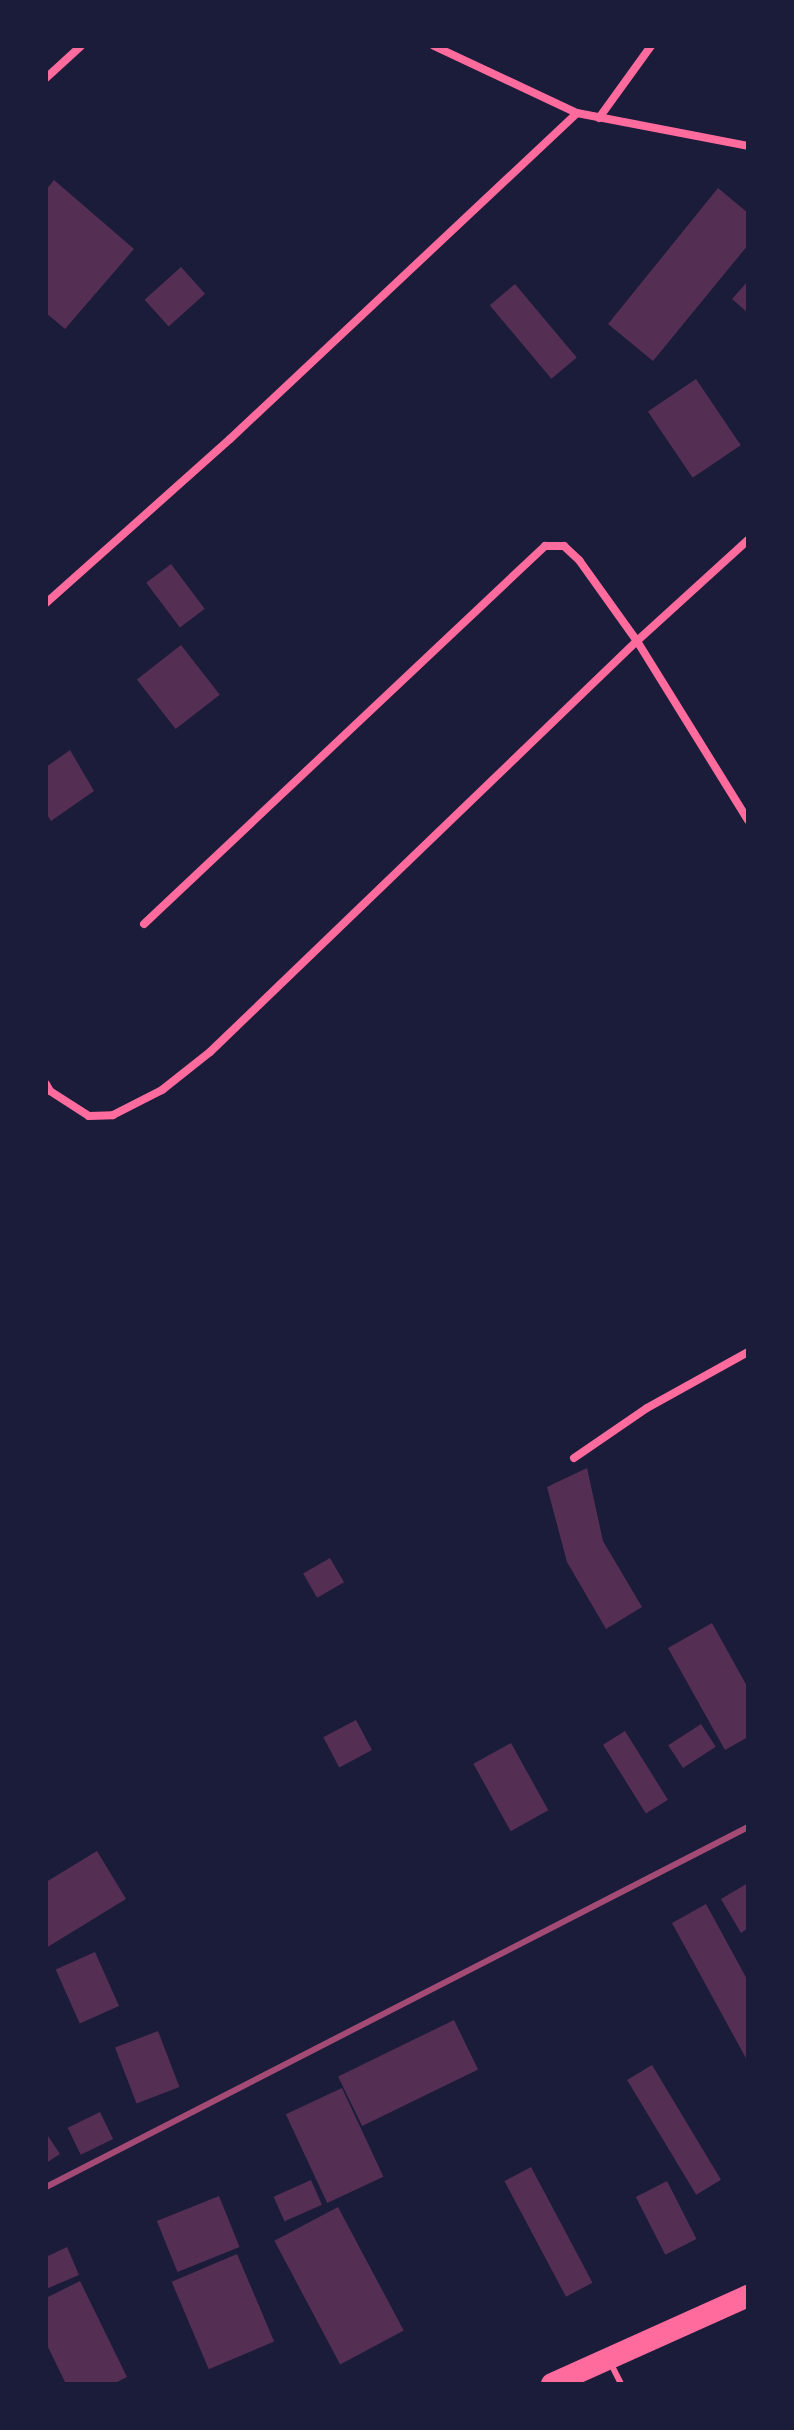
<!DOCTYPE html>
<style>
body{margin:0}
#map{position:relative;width:794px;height:2430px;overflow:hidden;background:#1b1b3a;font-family:Figtree,sans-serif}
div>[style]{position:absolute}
.building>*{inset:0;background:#542f53;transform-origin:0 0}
.service>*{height:6px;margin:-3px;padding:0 3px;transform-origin:3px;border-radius:3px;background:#ff6b9d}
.minor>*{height:8px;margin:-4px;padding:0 4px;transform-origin:4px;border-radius:4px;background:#ff6b9d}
.trunk>*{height:22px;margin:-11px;padding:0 11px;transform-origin:11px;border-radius:11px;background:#ff6b9d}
.rail>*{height:6px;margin:-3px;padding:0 3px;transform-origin:3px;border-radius:3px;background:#a44b75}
span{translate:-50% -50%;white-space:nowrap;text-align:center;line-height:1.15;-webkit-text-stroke:7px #1b1b3a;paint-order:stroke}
.frame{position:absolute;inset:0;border:48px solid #1b1b3a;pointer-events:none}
</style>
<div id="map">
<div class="building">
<div style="clip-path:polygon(54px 180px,134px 249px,65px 329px,46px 313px,46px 190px)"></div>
<div style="clip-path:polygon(718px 188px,748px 213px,748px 245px,653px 361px,608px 324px)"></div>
<div style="left:181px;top:267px;width:36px;height:49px;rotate:48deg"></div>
<div style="clip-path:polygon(748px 281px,748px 313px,732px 299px)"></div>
<div style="left:515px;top:284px;width:96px;height:33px;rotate:50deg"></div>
<div style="left:696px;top:379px;width:80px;height:58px;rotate:56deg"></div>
<div style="left:171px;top:564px;width:56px;height:31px;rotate:53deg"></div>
<div style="left:181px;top:645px;width:63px;height:56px;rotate:52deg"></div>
<div style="clip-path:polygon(70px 750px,94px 791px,51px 821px,46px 813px,46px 767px)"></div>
<div style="clip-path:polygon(587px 1468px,603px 1541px,642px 1607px,606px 1629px,567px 1562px,547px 1487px)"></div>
<div style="left:330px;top:1558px;width:28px;height:31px;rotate:60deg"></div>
<div style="clip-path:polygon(712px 1623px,748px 1688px,748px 1737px,725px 1750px,668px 1648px)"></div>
<div style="left:356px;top:1720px;width:34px;height:37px;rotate:62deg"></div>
<div style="left:701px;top:1724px;width:27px;height:39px;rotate:57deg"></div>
<div style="left:625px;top:1731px;width:81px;height:26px;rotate:58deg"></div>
<div style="left:511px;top:1743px;width:77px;height:43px;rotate:61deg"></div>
<div style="clip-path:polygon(97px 1851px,126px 1899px,46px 1948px,46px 1882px)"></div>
<div style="clip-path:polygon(748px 1883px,748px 1928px,741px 1933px,721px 1899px)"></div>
<div style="clip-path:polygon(706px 1904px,748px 1981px,748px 2062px,672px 1923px)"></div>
<div style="left:95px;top:1952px;width:59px;height:43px;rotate:66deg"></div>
<div style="left:454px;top:2020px;width:55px;height:129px;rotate:64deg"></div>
<div style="left:158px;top:2031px;width:60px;height:46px;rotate:69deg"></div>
<div style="left:652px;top:2065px;width:134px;height:29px;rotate:59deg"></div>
<div style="left:342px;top:2088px;width:98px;height:62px;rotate:65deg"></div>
<div style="left:100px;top:2112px;width:30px;height:36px;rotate:64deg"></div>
<div style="clip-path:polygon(46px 2133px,60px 2154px,46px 2163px)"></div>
<div style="left:531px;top:2167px;width:131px;height:30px;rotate:62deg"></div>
<div style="left:311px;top:2180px;width:27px;height:41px;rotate:66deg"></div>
<div style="left:667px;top:2181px;width:65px;height:35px;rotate:63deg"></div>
<div style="left:219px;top:2196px;width:55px;height:67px;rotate:68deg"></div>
<div style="left:338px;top:2207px;width:140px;height:72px;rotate:62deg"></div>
<div style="clip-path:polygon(67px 2247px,79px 2275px,46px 2289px,46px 2257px)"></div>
<div style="left:237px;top:2254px;width:95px;height:71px;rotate:67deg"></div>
<div style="clip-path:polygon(80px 2281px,127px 2377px,113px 2384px,66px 2384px,46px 2343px,46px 2298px)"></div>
</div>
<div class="service">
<div style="left:610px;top:2362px;width:25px;rotate:63deg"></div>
</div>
<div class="minor">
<div style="left:434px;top:46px;width:158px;rotate:25.1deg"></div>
<div style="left:577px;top:113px;width:174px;rotate:10.9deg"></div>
<div style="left:46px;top:78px;width:47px;rotate:-42.4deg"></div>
<div style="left:599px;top:118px;width:89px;rotate:-54.2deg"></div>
<div style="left:46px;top:603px;width:246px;rotate:-41.7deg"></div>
<div style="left:230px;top:439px;width:476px;rotate:-43.2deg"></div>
<div style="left:144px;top:924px;width:551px;rotate:-43.31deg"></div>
<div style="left:545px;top:546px;width:19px"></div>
<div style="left:564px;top:546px;width:21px;rotate:43deg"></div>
<div style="left:579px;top:560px;width:100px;rotate:54.4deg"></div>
<div style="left:637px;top:641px;width:211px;rotate:58.2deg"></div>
<div style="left:46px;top:1084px;width:8px;rotate:60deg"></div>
<div style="left:50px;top:1091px;width:46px;rotate:32.7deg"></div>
<div style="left:89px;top:1116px;width:24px;rotate:-2deg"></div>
<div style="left:113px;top:1115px;width:55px;rotate:-27deg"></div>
<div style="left:162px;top:1090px;width:61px;rotate:-38.4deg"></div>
<div style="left:210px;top:1052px;width:593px;rotate:-43.91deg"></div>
<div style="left:637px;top:641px;width:150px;rotate:-42.3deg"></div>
<div style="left:574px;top:1458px;width:88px;rotate:-34.4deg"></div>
<div style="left:647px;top:1408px;width:115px;rotate:-29deg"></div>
</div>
<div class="trunk">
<div style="left:552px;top:2384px;width:215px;rotate:-24.2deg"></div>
</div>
<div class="rail">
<div style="left:46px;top:2187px;width:789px;rotate:-27.15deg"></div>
</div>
<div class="frame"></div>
</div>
